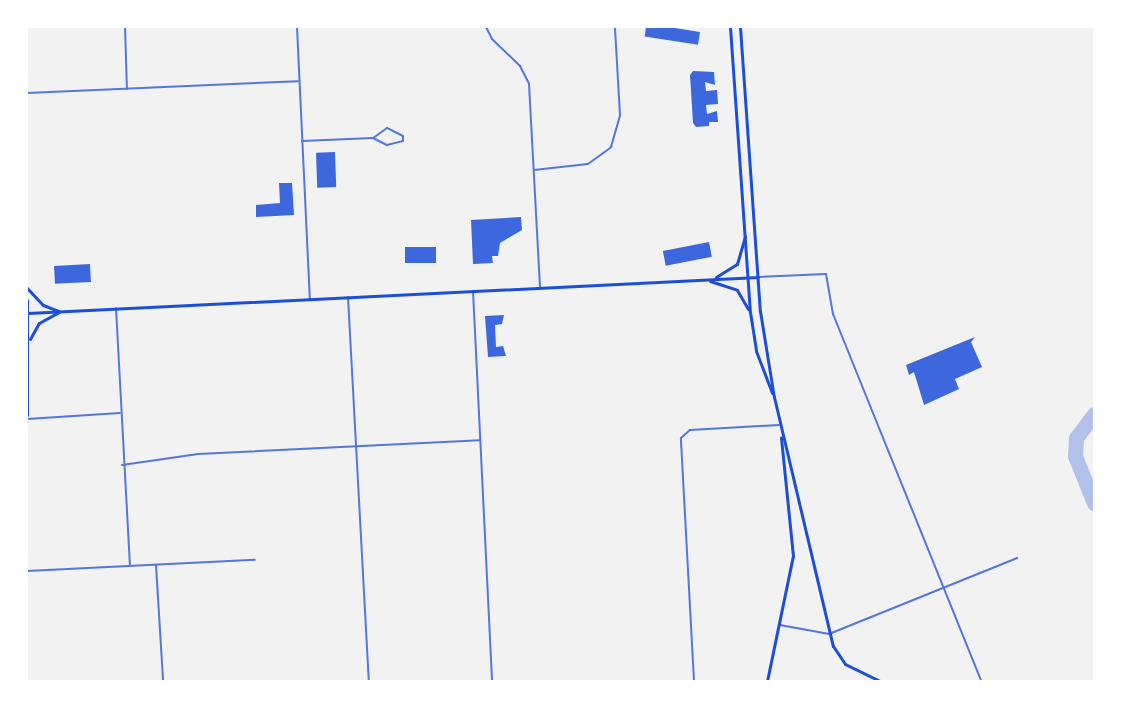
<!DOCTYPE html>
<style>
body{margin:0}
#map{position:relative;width:1121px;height:708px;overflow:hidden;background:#f2f2f2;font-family:Raleway,sans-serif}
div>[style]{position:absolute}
.taxiway>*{height:15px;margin:-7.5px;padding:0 7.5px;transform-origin:7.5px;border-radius:7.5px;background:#b2c1ea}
.building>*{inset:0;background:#3d67dc;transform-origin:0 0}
.minor>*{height:2px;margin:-1px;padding:0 1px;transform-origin:1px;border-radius:1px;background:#5277de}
.secondary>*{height:3px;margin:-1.5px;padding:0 1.5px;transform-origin:1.5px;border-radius:1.5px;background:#1d4ed8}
span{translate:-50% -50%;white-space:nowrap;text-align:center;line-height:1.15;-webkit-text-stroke:4.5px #fff;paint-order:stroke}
.frame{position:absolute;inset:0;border:28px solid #fff;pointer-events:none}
</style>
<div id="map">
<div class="taxiway">
<div style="left:1094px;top:414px;width:30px;rotate:127deg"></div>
<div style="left:1076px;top:438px;width:18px;rotate:93deg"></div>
<div style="left:1075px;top:456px;width:51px;rotate:68deg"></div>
</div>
<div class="building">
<div style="left:700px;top:32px;width:13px;height:54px;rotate:99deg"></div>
<div style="clip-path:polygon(693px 71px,714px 72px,715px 85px,705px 82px,706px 91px,717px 90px,718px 104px,706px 105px,707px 114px,717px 111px,718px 122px,709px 122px,709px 126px,696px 127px,693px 123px,690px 75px)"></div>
<div style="left:335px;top:152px;width:35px;height:19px;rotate:88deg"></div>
<div style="clip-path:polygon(279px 183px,292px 183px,294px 215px,256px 217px,256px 205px,280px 203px)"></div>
<div style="clip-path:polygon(521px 217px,522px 230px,500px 243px,498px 256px,492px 256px,493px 263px,473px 264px,471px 220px)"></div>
<div style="left:709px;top:242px;width:15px;height:47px;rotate:79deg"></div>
<div style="left:436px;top:247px;width:16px;height:31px;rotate:90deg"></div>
<div style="left:90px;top:264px;width:18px;height:36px;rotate:87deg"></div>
<div style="clip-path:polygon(504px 315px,502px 324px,495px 325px,496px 347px,503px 346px,506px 356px,488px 357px,485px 316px)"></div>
<div style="clip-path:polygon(975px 337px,971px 342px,982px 367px,955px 379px,959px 389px,924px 405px,914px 372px,909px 375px,906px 365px)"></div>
</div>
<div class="minor">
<div style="left:125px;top:27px;width:62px;rotate:88.2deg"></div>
<div style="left:297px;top:27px;width:272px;rotate:87.3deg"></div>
<div style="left:486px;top:27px;width:13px;rotate:63deg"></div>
<div style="left:492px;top:39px;width:39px;rotate:44deg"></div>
<div style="left:520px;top:66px;width:20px;rotate:63deg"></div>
<div style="left:529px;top:84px;width:203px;rotate:86.9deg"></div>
<div style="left:27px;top:93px;width:271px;rotate:-2.5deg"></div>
<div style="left:302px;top:141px;width:71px;rotate:-2.4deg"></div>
<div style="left:373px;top:138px;width:16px;rotate:27deg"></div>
<div style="left:387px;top:145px;width:16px;rotate:-14deg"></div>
<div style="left:403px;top:141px;width:5px;rotate:-90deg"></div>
<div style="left:403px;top:136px;width:18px;rotate:-153deg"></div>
<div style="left:387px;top:128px;width:17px;rotate:144deg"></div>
<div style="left:534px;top:170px;width:54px;rotate:-6.3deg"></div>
<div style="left:588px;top:164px;width:29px;rotate:-36deg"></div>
<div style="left:611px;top:147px;width:33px;rotate:-74deg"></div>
<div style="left:620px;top:115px;width:88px;rotate:-93.3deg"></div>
<div style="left:759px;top:277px;width:67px;rotate:-2.6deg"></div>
<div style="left:826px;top:274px;width:41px;rotate:80.1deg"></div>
<div style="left:833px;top:314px;width:396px;rotate:68deg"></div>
<div style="left:473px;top:291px;width:390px;rotate:87.2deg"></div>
<div style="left:348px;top:297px;width:385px;rotate:86.9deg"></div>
<div style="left:116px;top:308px;width:258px;rotate:86.9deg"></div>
<div style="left:27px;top:419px;width:93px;rotate:-3.7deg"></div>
<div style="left:122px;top:465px;width:77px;rotate:-8.2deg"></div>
<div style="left:198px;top:454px;width:282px;rotate:-2.8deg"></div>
<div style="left:156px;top:565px;width:116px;rotate:86.5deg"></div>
<div style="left:27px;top:571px;width:228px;rotate:-2.8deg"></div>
<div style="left:780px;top:625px;width:50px;rotate:10.4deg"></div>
<div style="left:829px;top:634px;width:203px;rotate:-22deg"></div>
<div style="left:694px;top:681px;width:243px;rotate:-93.1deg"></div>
<div style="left:681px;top:438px;width:12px;rotate:-42deg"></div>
<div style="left:690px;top:430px;width:89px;rotate:-3.2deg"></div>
</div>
<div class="secondary">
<div style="left:730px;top:27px;width:286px;rotate:86deg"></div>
<div style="left:750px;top:312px;width:39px;rotate:81deg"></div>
<div style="left:756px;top:351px;width:45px;rotate:69.1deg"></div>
<div style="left:740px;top:27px;width:285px;rotate:86deg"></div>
<div style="left:760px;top:311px;width:87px;rotate:80.8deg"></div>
<div style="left:774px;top:397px;width:256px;rotate:76.7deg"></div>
<div style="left:833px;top:646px;width:22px;rotate:56deg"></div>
<div style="left:845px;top:664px;width:39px;rotate:26deg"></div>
<div style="left:716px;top:277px;width:25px;rotate:-32deg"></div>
<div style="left:737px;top:264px;width:29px;rotate:-74deg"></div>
<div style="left:710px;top:281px;width:28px;rotate:18deg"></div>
<div style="left:737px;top:290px;width:22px;rotate:60deg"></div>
<div style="left:27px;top:288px;width:23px;rotate:47deg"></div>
<div style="left:43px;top:305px;width:17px;rotate:21deg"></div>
<div style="left:27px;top:300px;width:115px;rotate:90deg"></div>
<div style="left:28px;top:313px;width:731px;rotate:-2.82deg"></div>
<div style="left:30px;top:339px;width:18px;rotate:-61deg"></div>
<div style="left:39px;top:323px;width:23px;rotate:-29deg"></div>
<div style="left:767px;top:681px;width:128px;rotate:-78.3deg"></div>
<div style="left:793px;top:556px;width:119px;rotate:-95.8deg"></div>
</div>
<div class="frame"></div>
</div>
